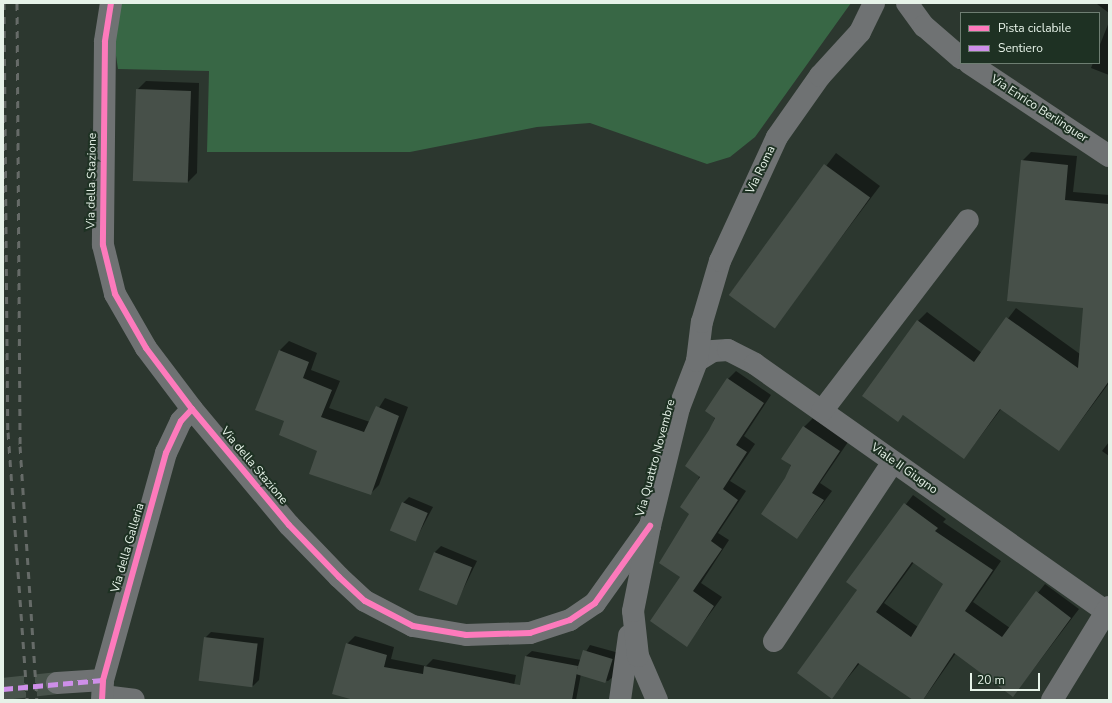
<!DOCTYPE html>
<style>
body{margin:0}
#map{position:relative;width:1112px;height:703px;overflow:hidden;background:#2c372f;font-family:"Nunito Sans",sans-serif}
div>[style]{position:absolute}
.green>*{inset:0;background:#386745}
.shadow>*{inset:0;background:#0007;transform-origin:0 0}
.building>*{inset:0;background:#475049;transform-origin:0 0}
.minor-tunnel>*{height:22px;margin-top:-11px;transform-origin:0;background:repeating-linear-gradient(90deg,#48534b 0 22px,transparent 0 33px)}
.minor>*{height:22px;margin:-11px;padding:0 11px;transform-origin:11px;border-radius:11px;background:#6f7273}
.rail>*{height:3px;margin-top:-1.5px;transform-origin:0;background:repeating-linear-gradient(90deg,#666b68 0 7px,transparent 0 14px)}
.quiet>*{height:5px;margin-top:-2.5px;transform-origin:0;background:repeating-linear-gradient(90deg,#ce8fe9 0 10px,transparent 0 15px)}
.cycleway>*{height:6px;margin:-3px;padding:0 3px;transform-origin:3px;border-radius:3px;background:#fd7abc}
span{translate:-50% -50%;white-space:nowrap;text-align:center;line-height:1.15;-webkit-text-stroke:4px #1e3123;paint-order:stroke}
.street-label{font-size:12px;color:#e6f2e8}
.frame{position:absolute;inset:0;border:4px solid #e6f2e8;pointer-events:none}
.legend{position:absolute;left:960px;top:12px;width:140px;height:52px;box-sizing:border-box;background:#1e3123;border:1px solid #6e7e72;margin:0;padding:5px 7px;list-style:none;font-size:12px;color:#e6f2e8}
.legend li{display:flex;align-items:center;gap:8px;height:20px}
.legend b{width:20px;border:1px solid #6e7e72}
.scale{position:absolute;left:970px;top:673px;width:70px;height:18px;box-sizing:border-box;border:2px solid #e6f2e8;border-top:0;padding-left:5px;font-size:12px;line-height:14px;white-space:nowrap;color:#e6f2e8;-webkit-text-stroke:3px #1e3123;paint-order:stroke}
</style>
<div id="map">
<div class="green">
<div style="clip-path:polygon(121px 3px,851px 3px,755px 137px,730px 157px,707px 164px,590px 123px,537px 127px,410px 152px,207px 152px,209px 71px,118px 69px,113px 36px)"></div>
</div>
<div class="shadow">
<div style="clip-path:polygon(1109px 3px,1109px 13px,1097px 4px,1098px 3px)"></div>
<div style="clip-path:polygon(1109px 22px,1109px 75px,1091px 68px,1093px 63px,1099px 63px,1099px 47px)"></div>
<div style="clip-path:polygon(146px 81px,199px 83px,197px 173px,188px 182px,137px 90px)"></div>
<div style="clip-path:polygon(1031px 152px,1077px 156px,1073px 192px,1109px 195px,1109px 383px,1059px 450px,1001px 409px,964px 458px,904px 414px,898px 420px,918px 321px,927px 312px,982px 353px,1016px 308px,1080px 354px,1084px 307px,1022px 161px)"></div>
<div style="left:836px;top:153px;width:55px;height:176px;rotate:37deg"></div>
<div style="clip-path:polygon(289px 341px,317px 353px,311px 370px,340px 381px,329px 408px,370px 422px,385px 398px,408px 407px,379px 485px,370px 494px,286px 421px,257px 409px,280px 350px)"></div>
<div style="clip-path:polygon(736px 371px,771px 395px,744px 436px,755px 444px,730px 481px,746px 491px,718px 533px,729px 540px,701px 583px,722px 597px,687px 645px,681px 577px,690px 514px,710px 431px,728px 379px)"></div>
<div style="clip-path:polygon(813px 418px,848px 442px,820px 483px,832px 491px,797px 538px,786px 479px,804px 427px)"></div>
<div style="clip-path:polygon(1109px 442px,1109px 456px,1102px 451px)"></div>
<div style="clip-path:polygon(evenodd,913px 495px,946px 519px,943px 522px,1001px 561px,973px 602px,1010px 628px,1045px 584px,1079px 609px,1013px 696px,956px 653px,923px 700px,915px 700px,860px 663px,832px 697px,858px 589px,848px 581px,913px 495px,914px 562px,945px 584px,918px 627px,884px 603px,914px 562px)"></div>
<div style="clip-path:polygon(409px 497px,433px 507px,415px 541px,403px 503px)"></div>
<div style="clip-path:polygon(441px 546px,477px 561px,456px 604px,435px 552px)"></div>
<div style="clip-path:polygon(211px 632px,264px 638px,259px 680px,253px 686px,205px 638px)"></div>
<div style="clip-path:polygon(355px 636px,394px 647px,391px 659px,426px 666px,433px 659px,516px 675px,511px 700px,370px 700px,347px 644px)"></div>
<div style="clip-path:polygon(590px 645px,619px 653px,614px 676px,608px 681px,581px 674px,576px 700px,523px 700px,526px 656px,532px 651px,581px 660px)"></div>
</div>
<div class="building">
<div style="left:136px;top:89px;width:55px;height:92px;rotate:2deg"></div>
<div style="clip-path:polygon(1021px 160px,1068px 165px,1065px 200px,1109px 204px,1109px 381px,1059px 451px,1000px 409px,964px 459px,903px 415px,898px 422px,862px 396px,917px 320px,974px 362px,1006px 317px,1078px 368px,1083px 308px,1007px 301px)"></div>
<div style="left:824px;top:164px;width:57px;height:162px;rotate:36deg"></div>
<div style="clip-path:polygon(279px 350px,309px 362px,303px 378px,332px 390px,321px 417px,364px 432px,376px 406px,399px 416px,371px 495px,309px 474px,317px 451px,279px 435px,284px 421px,255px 410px)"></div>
<div style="clip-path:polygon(727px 378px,764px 403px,736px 445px,747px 452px,723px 489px,738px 500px,711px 541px,722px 549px,693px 591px,714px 606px,687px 647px,650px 621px,680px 577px,659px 563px,689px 514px,680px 507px,700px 477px,685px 466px,709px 430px,715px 418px,705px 411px)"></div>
<div style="clip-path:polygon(803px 426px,840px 451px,812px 493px,824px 500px,797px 539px,761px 514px,785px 478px,791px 465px,781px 459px)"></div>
<div style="left:402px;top:502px;width:28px;height:31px;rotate:23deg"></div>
<div style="clip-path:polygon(evenodd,904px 503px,938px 528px,935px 531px,993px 570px,965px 611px,1002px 637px,1036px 591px,1071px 618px,1013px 697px,954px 653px,923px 700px,913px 700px,858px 663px,832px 699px,797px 673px,857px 590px,846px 582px,904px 503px,912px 562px,943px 584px,911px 637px,876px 612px,912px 562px)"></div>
<div style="left:434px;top:552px;width:41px;height:41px;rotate:22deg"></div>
<div style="left:204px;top:637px;width:54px;height:44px;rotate:7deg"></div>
<div style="clip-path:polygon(346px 643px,387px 655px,384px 667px,423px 674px,424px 666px,520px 685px,525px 656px,578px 666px,572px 700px,354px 700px,332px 694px)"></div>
<div style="left:583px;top:650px;width:31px;height:25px;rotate:17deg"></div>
</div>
<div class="minor-tunnel">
<div style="left:3px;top:689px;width:54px;rotate:-6.3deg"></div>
</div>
<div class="minor">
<div style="left:111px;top:3px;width:39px;rotate:99deg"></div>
<div style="left:105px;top:42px;width:203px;rotate:90.6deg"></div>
<div style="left:103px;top:245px;width:50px;rotate:76.2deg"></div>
<div style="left:115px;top:294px;width:62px;rotate:60.1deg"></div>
<div style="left:146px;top:348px;width:76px;rotate:53deg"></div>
<div style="left:192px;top:409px;width:151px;rotate:50.1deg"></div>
<div style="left:289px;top:525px;width:72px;rotate:46.1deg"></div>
<div style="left:339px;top:577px;width:35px;rotate:43deg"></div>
<div style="left:365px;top:601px;width:54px;rotate:27.5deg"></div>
<div style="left:413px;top:626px;width:54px;rotate:9.6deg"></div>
<div style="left:466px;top:635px;width:64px;rotate:-1.8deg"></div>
<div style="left:530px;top:633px;width:42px;rotate:-18deg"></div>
<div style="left:570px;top:620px;width:30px;rotate:-34deg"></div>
<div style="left:595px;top:603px;width:95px;rotate:-54.5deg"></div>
<div style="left:907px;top:3px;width:29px;rotate:54deg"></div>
<div style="left:924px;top:26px;width:49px;rotate:40.9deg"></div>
<div style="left:969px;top:63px;width:168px;rotate:33.6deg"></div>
<div style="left:697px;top:361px;width:19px;rotate:-32deg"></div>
<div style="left:713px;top:351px;width:15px;rotate:-4deg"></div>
<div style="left:728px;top:350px;width:30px;rotate:27deg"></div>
<div style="left:755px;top:364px;width:430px;rotate:35.2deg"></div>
<div style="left:822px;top:411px;width:240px;rotate:-52.6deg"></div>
<div style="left:774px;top:641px;width:215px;rotate:-56.4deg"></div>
<div style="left:57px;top:683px;width:46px;rotate:-3.7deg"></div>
<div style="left:103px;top:696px;width:31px;rotate:7deg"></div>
<div style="left:102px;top:700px;width:20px;rotate:-87deg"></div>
<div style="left:103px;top:680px;width:236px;rotate:-74.5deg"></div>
<div style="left:166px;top:453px;width:35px;rotate:-65deg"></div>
<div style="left:181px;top:421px;width:16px;rotate:-47deg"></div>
<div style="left:620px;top:700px;width:65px;rotate:-82deg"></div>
<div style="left:657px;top:700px;width:48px;rotate:-113.4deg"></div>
<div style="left:638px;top:656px;width:45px;rotate:-96.3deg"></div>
<div style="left:633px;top:611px;width:87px;rotate:-78.7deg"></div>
<div style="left:650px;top:526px;width:122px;rotate:-76.2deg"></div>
<div style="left:679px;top:408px;width:50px;rotate:-69deg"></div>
<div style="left:697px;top:361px;width:39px;rotate:-83deg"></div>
<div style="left:702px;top:322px;width:64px;rotate:-73.6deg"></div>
<div style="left:720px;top:261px;width:136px;rotate:-65.3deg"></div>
<div style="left:777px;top:137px;width:75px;rotate:-54.8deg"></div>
<div style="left:820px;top:76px;width:59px;rotate:-47.7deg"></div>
<div style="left:860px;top:32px;width:32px;rotate:-64deg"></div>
<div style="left:1052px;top:700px;width:109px;rotate:-58.5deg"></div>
</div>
<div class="rail">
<div style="left:4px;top:3px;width:429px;rotate:89.5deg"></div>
<div style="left:8px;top:432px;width:269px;rotate:85.9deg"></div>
<div style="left:17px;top:3px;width:443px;rotate:89.6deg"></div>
<div style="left:20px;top:446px;width:255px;rotate:86.2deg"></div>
</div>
<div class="quiet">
<div style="left:3px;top:689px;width:100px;rotate:-5.1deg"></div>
</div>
<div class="cycleway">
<div style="left:111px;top:3px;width:39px;rotate:99deg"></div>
<div style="left:105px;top:42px;width:203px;rotate:90.6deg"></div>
<div style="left:103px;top:245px;width:50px;rotate:76.2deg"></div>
<div style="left:115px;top:294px;width:62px;rotate:60.1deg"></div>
<div style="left:146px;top:348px;width:76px;rotate:53deg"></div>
<div style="left:192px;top:409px;width:151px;rotate:50.1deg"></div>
<div style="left:289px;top:525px;width:72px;rotate:46.1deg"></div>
<div style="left:339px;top:577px;width:35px;rotate:43deg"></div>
<div style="left:365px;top:601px;width:54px;rotate:27.5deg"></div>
<div style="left:413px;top:626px;width:54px;rotate:9.6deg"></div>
<div style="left:466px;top:635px;width:64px;rotate:-1.8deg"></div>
<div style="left:530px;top:633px;width:42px;rotate:-18deg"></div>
<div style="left:570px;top:620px;width:30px;rotate:-34deg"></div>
<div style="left:595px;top:603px;width:95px;rotate:-54.5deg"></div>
<div style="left:102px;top:700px;width:20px;rotate:-87deg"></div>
<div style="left:103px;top:680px;width:236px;rotate:-74.5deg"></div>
<div style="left:166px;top:453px;width:35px;rotate:-65deg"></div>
<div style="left:181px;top:421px;width:16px;rotate:-47deg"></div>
</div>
<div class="street-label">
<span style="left:1039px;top:109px;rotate:33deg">Via Enrico Berlinguer</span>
<span style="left:761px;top:170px;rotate:-64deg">Via Roma</span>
<span style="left:92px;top:181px;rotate:-89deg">Via della Stazione</span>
<span style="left:656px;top:458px;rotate:-75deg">Via Quattro Novembre</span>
<span style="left:254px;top:466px;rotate:50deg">Via della Stazione</span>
<span style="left:904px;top:469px;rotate:35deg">Viale II Giugno</span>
<span style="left:128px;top:548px;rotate:-74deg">Via della Galleria</span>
</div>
<div class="frame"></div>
<ul class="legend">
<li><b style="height:5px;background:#fd7abc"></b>Pista ciclabile</li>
<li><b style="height:5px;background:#ce8fe9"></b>Sentiero</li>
</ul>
<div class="scale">20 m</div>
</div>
